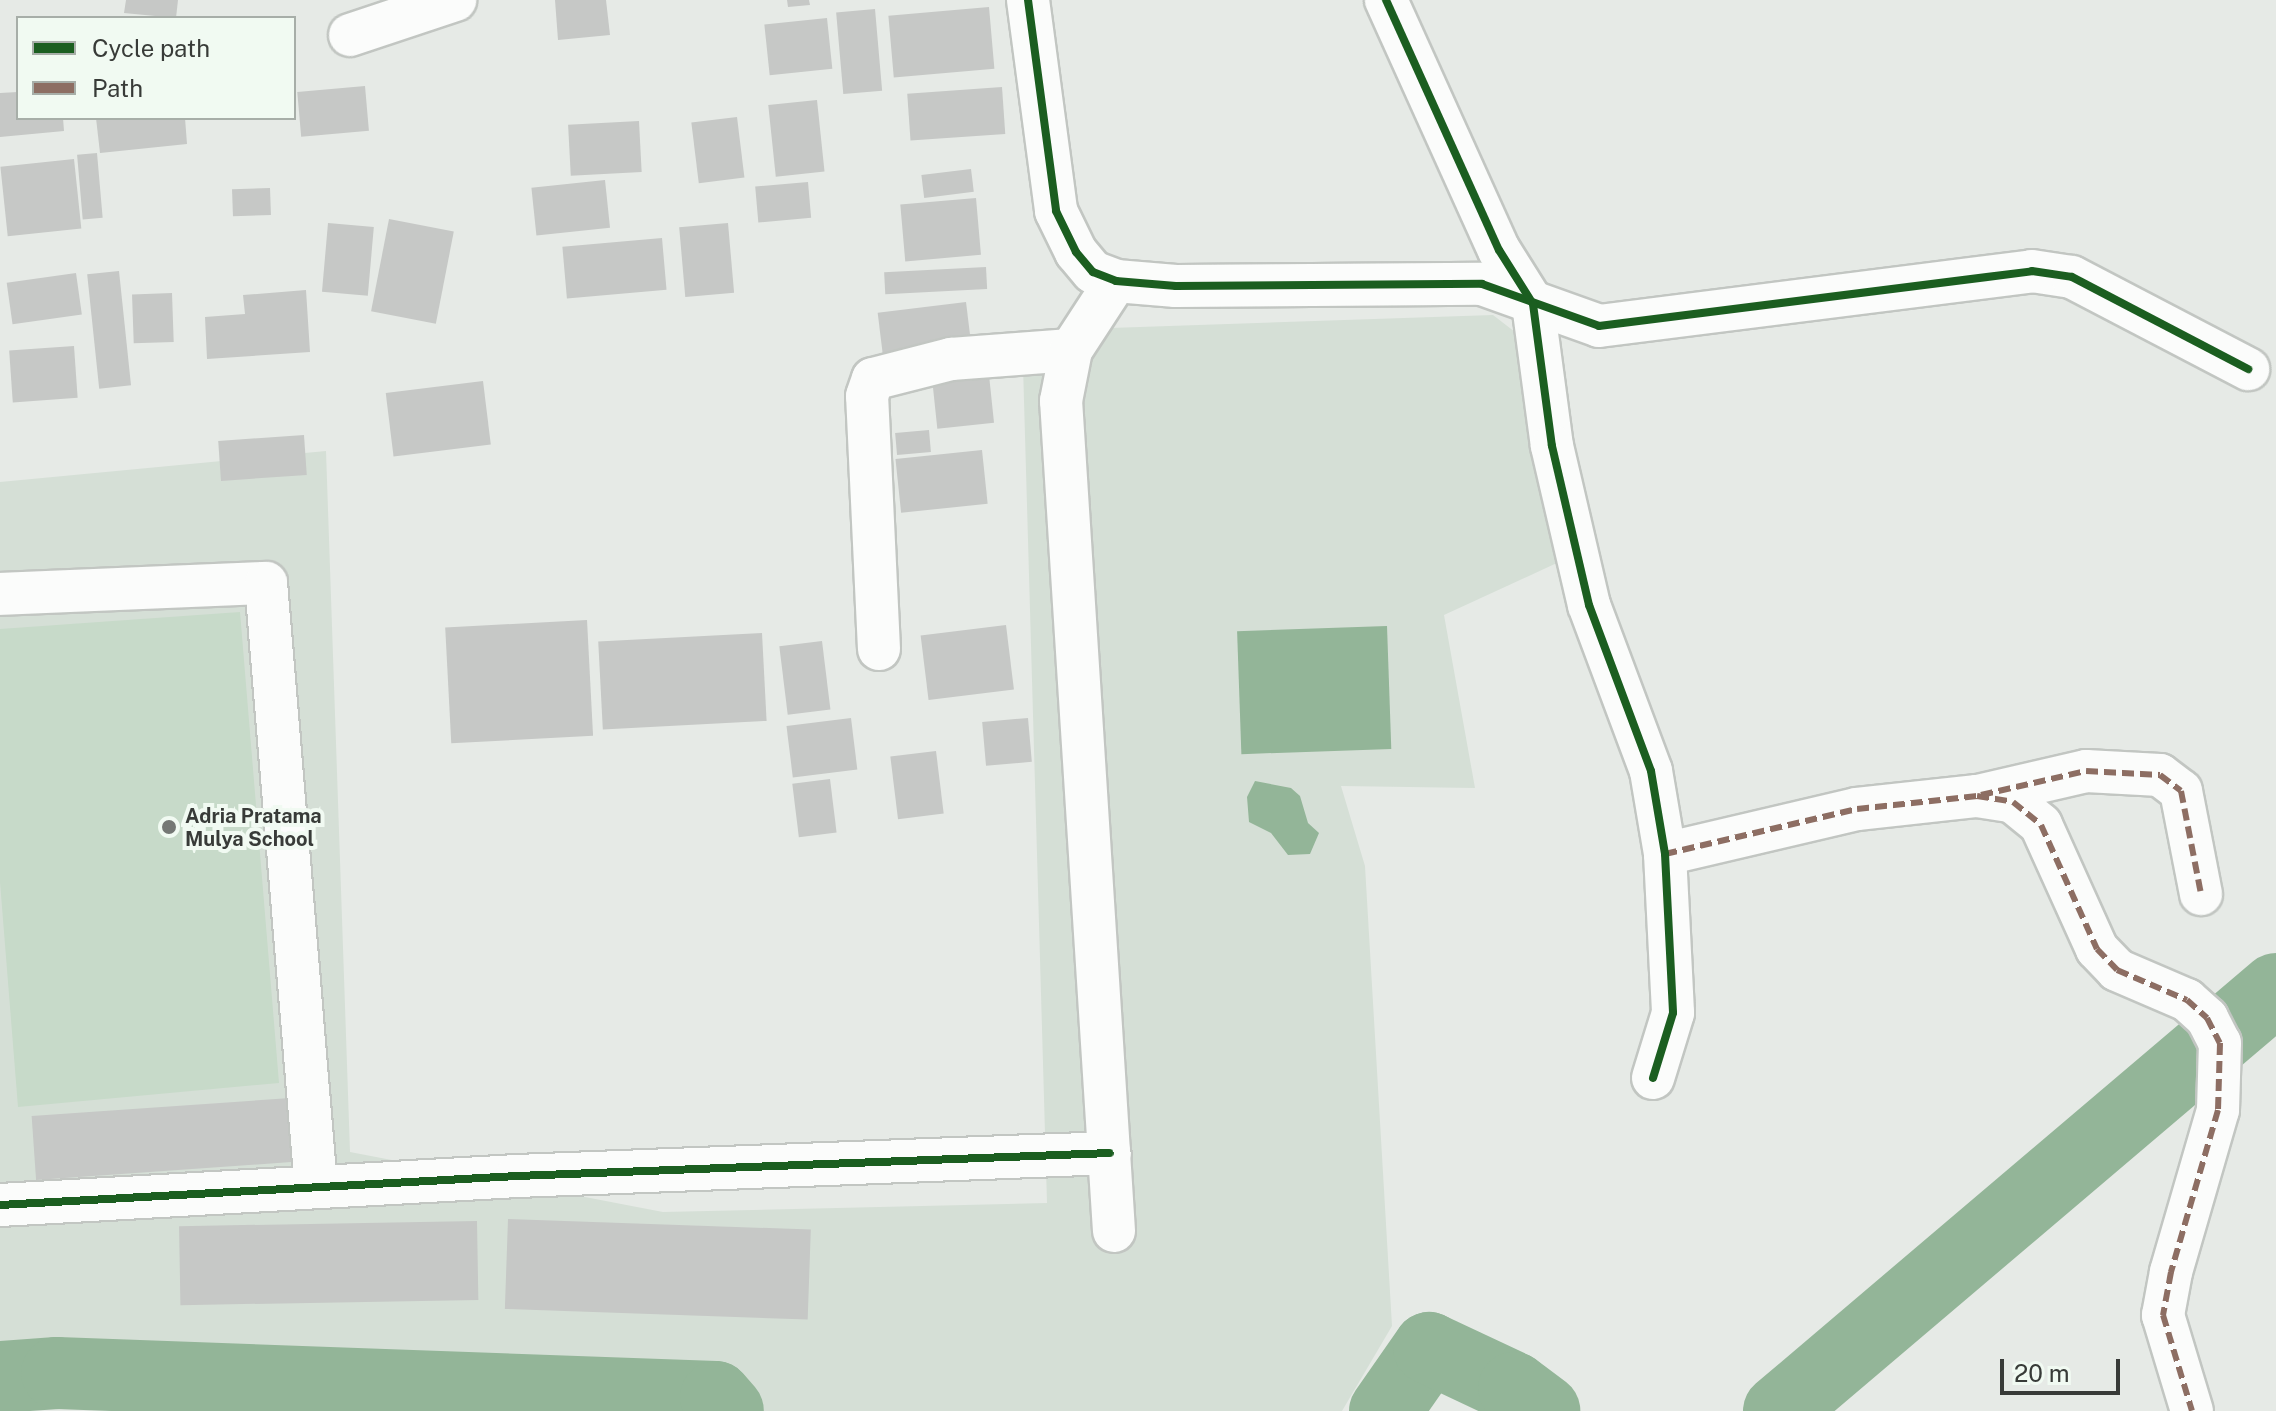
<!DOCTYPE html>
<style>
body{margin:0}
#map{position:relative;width:2276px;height:1411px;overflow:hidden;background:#e6eae6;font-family:"Public Sans",sans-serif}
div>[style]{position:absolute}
.built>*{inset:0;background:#d5dfd6}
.green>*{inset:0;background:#c7dac9}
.water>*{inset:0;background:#93b598;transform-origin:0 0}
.river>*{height:72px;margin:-36px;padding:0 36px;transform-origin:36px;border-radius:36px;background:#93b598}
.building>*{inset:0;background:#c6c8c6;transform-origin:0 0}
.roads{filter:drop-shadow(2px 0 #c2c6c2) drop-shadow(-2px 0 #c2c6c2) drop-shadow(0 2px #c2c6c2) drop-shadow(0 -2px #c2c6c2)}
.minor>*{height:42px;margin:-21px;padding:0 21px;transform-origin:21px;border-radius:21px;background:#fbfcfb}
.quiet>*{height:6px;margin-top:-3px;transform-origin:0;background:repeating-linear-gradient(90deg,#8d6e63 0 12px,transparent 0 18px)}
.cycleway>*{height:8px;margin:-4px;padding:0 4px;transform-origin:4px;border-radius:4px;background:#1b5e20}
.dots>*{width:22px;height:22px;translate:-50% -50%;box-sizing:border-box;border:4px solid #f1faf2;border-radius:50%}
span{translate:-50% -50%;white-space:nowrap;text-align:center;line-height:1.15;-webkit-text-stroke:8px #f1faf2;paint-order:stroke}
.poi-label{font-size:20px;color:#383b38;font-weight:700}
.left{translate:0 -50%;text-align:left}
.legend{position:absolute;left:16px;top:16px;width:280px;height:104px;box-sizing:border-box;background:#f1faf2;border:2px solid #a7aea8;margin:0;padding:10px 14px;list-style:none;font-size:24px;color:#383b38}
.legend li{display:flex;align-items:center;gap:16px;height:40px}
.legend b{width:40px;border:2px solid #a7aea8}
.scale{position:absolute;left:2000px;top:1359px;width:120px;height:36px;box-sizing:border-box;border:4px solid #383b38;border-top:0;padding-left:10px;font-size:24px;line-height:28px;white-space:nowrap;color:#383b38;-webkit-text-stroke:6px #f1faf2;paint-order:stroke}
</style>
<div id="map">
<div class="built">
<div style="clip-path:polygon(1493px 315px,1528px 342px,1559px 562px,1444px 615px,1475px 788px,1341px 786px,1365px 866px,1392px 1326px,1342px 1411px,116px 1411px,27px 1403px,0 1384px,0 482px,326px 451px,350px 1152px,663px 1212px,1047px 1203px,1022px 331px)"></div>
</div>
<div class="green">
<div style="clip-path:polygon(240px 612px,279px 1083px,18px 1107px,0 882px,0 629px)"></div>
</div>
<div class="water">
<div style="left:1387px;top:626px;width:123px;height:150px;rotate:88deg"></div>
<div style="clip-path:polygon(1255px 781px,1291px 788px,1300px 796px,1308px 823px,1319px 833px,1310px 854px,1288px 855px,1271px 833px,1249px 822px,1247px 797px)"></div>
</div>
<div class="river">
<div style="left:0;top:1377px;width:57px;rotate:-4deg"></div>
<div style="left:57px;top:1373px;width:659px;rotate:2.09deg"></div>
<div style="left:716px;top:1397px;width:18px;rotate:49deg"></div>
<div style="left:1385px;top:1411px;width:77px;rotate:-55.1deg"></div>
<div style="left:1429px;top:1348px;width:94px;rotate:25.2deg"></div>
<div style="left:1514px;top:1388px;width:38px;rotate:37deg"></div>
<div style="left:1779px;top:1411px;width:652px;rotate:-40.33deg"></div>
</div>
<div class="building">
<div style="clip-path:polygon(126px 0,178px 0,176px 18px,124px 13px)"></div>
<div style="clip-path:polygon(555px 0,606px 0,610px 35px,558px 40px)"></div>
<div style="clip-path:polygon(787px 0,809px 0,810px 5px,788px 7px)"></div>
<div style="left:989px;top:7px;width:62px;height:101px;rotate:85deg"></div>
<div style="left:875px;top:9px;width:82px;height:39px;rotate:85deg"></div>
<div style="left:827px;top:18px;width:51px;height:63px;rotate:84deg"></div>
<div style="left:365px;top:86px;width:45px;height:68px;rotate:85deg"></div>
<div style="left:1002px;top:87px;width:47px;height:95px;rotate:86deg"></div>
<div style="clip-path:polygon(18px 92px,18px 118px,63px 118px,64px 131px,0 137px,0 93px)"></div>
<div style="left:817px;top:100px;width:72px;height:49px;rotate:84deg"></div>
<div style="left:737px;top:117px;width:61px;height:46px;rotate:83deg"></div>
<div style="clip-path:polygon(96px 118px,185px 118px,187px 144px,100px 153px)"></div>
<div style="left:639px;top:121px;width:51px;height:71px;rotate:87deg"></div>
<div style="left:97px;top:153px;width:65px;height:20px;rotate:85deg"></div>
<div style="left:74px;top:159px;width:70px;height:74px;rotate:84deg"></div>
<div style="left:971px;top:169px;width:23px;height:50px;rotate:83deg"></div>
<div style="left:605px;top:180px;width:48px;height:74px;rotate:84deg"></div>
<div style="left:808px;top:182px;width:36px;height:53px;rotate:85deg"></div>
<div style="left:270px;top:188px;width:27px;height:38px;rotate:88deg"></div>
<div style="left:976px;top:198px;width:57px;height:76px;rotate:85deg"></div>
<div style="left:389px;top:219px;width:66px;height:94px;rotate:11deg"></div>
<div style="left:328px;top:223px;width:46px;height:69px;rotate:5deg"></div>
<div style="left:728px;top:223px;width:70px;height:49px;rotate:85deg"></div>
<div style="left:662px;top:238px;width:52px;height:100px;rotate:85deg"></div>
<div style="left:986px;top:267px;width:22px;height:102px;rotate:87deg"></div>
<div style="left:119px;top:271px;width:115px;height:32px;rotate:84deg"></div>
<div style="left:76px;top:273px;width:42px;height:70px;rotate:82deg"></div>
<div style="clip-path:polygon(306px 290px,310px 352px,207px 359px,205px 317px,245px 314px,243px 295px)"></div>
<div style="left:172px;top:293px;width:49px;height:40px;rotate:88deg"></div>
<div style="left:966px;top:302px;width:49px;height:89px;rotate:83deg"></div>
<div style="left:74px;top:346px;width:52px;height:65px;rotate:86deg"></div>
<div style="left:989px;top:375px;width:48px;height:57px;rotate:84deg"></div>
<div style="left:483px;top:381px;width:64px;height:98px;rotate:83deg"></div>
<div style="left:929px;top:430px;width:22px;height:34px;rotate:85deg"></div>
<div style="left:304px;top:435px;width:40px;height:86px;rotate:86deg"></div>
<div style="left:982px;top:450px;width:54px;height:87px;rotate:84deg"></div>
<div style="left:587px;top:620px;width:116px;height:142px;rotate:87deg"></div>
<div style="left:1006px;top:625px;width:65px;height:86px;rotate:83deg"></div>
<div style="left:762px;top:633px;width:88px;height:164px;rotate:87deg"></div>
<div style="left:822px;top:641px;width:69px;height:43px;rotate:83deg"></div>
<div style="left:851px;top:718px;width:52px;height:65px;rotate:83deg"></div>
<div style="left:1028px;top:718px;width:44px;height:46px;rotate:85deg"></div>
<div style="left:936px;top:751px;width:63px;height:46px;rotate:83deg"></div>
<div style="left:830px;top:779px;width:54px;height:38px;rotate:83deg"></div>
<div style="left:290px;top:1098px;width:64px;height:259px;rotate:86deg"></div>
<div style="left:508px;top:1219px;width:303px;height:90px;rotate:2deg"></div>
<div style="left:477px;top:1221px;width:79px;height:298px;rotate:89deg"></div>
</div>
<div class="roads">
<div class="minor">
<div style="left:1028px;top:0;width:213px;rotate:82.4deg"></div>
<div style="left:1056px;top:211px;width:46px;rotate:64deg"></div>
<div style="left:1076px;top:252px;width:26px;rotate:50deg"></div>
<div style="left:1093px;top:272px;width:25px;rotate:21deg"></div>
<div style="left:1116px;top:281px;width:60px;rotate:4.8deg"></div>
<div style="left:1176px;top:286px;width:306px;rotate:-0.4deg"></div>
<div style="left:1482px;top:284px;width:124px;rotate:19.7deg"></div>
<div style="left:1599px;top:326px;width:436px;rotate:-7.2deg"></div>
<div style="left:2032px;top:271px;width:40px;rotate:8.5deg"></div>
<div style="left:2072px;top:277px;width:199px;rotate:27.6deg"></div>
<div style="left:1386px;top:0;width:274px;rotate:65.7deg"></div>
<div style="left:1499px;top:250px;width:64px;rotate:57.8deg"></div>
<div style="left:1533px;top:304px;width:143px;rotate:82.4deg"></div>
<div style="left:1552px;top:446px;width:163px;rotate:76.9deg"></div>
<div style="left:1589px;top:605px;width:177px;rotate:69.5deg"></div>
<div style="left:1651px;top:771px;width:84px;rotate:80.4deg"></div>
<div style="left:1665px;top:854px;width:159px;rotate:87.1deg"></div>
<div style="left:1673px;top:1013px;width:68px;rotate:107.1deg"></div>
<div style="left:350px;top:35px;width:111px;rotate:-18.4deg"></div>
<div style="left:0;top:594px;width:266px;rotate:-2.4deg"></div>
<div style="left:266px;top:583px;width:606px;rotate:85.27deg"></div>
<div style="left:879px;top:649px;width:253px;rotate:-92.7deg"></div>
<div style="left:867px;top:396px;width:18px;rotate:-71deg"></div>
<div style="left:873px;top:379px;width:81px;rotate:-14.4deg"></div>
<div style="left:951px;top:359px;width:120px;rotate:-4.3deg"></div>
<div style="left:1978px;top:796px;width:111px;rotate:-13deg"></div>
<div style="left:2086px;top:771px;width:74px;rotate:3.1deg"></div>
<div style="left:2160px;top:775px;width:26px;rotate:37deg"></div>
<div style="left:2181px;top:791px;width:105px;rotate:79deg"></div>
<div style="left:1665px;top:854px;width:197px;rotate:-13.2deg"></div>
<div style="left:1857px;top:809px;width:121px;rotate:-6.2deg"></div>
<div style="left:1977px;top:796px;width:36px;rotate:9deg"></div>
<div style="left:2013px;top:802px;width:36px;rotate:39deg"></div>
<div style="left:2041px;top:825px;width:136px;rotate:65.7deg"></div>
<div style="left:2097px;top:949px;width:29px;rotate:46deg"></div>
<div style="left:2117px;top:970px;width:76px;rotate:23.2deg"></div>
<div style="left:2187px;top:1000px;width:27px;rotate:42deg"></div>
<div style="left:2207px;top:1018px;width:28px;rotate:63deg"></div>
<div style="left:2220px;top:1043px;width:67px;rotate:91.7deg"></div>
<div style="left:2218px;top:1110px;width:169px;rotate:106.2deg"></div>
<div style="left:2171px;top:1272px;width:44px;rotate:100.5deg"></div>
<div style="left:2163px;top:1315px;width:100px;rotate:73.2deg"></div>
<div style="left:0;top:1205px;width:518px;rotate:-3.21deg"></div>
<div style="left:517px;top:1176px;width:593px;rotate:-2.22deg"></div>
<div style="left:1114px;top:1231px;width:832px;rotate:-93.65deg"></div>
<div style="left:1061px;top:401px;width:52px;rotate:-78.9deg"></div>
<div style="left:1071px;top:350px;width:82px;rotate:-56.9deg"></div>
</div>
</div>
<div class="quiet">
<div style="left:1981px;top:795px;width:108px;rotate:-12.9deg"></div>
<div style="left:2086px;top:771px;width:74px;rotate:3.1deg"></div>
<div style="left:2160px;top:775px;width:26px;rotate:37deg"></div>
<div style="left:2181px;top:791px;width:105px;rotate:79deg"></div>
<div style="left:1665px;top:854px;width:197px;rotate:-13.2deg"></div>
<div style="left:1857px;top:809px;width:121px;rotate:-6.2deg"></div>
<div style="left:1977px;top:796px;width:36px;rotate:9deg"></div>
<div style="left:2013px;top:802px;width:36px;rotate:39deg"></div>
<div style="left:2041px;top:825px;width:136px;rotate:65.7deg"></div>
<div style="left:2097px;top:949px;width:29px;rotate:46deg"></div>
<div style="left:2117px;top:970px;width:76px;rotate:23.2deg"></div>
<div style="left:2187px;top:1000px;width:27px;rotate:42deg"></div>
<div style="left:2207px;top:1018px;width:28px;rotate:63deg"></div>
<div style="left:2220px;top:1043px;width:67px;rotate:91.7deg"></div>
<div style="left:2218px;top:1110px;width:169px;rotate:106.2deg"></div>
<div style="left:2171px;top:1272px;width:44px;rotate:100.5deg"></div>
<div style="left:2163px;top:1315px;width:100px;rotate:73.2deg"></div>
</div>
<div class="cycleway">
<div style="left:1028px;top:0;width:213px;rotate:82.4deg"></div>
<div style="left:1056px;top:211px;width:46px;rotate:64deg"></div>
<div style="left:1076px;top:252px;width:26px;rotate:50deg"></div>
<div style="left:1093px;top:272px;width:25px;rotate:21deg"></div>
<div style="left:1116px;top:281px;width:60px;rotate:4.8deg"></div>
<div style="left:1176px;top:286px;width:306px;rotate:-0.4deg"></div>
<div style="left:1482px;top:284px;width:124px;rotate:19.7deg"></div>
<div style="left:1599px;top:326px;width:436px;rotate:-7.2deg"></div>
<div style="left:2032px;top:271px;width:40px;rotate:8.5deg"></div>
<div style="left:2072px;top:277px;width:199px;rotate:27.6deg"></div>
<div style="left:1386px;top:0;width:274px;rotate:65.7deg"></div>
<div style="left:1499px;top:250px;width:64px;rotate:57.8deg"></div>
<div style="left:1533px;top:304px;width:143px;rotate:82.4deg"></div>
<div style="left:1552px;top:446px;width:163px;rotate:76.9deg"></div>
<div style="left:1589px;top:605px;width:177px;rotate:69.5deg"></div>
<div style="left:1651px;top:771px;width:84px;rotate:80.4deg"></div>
<div style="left:1665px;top:854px;width:159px;rotate:87.1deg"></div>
<div style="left:1673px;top:1013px;width:68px;rotate:107.1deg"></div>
<div style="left:0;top:1205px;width:518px;rotate:-3.21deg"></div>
<div style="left:517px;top:1176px;width:593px;rotate:-2.22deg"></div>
</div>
<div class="dots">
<div style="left:169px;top:827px;background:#757875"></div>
</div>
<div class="poi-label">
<span class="left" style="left:185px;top:828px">Adria Pratama<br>Mulya School</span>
</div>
<ul class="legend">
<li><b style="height:10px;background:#1b5e20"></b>Cycle path</li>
<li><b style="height:10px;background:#8d6e63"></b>Path</li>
</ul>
<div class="scale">20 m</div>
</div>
